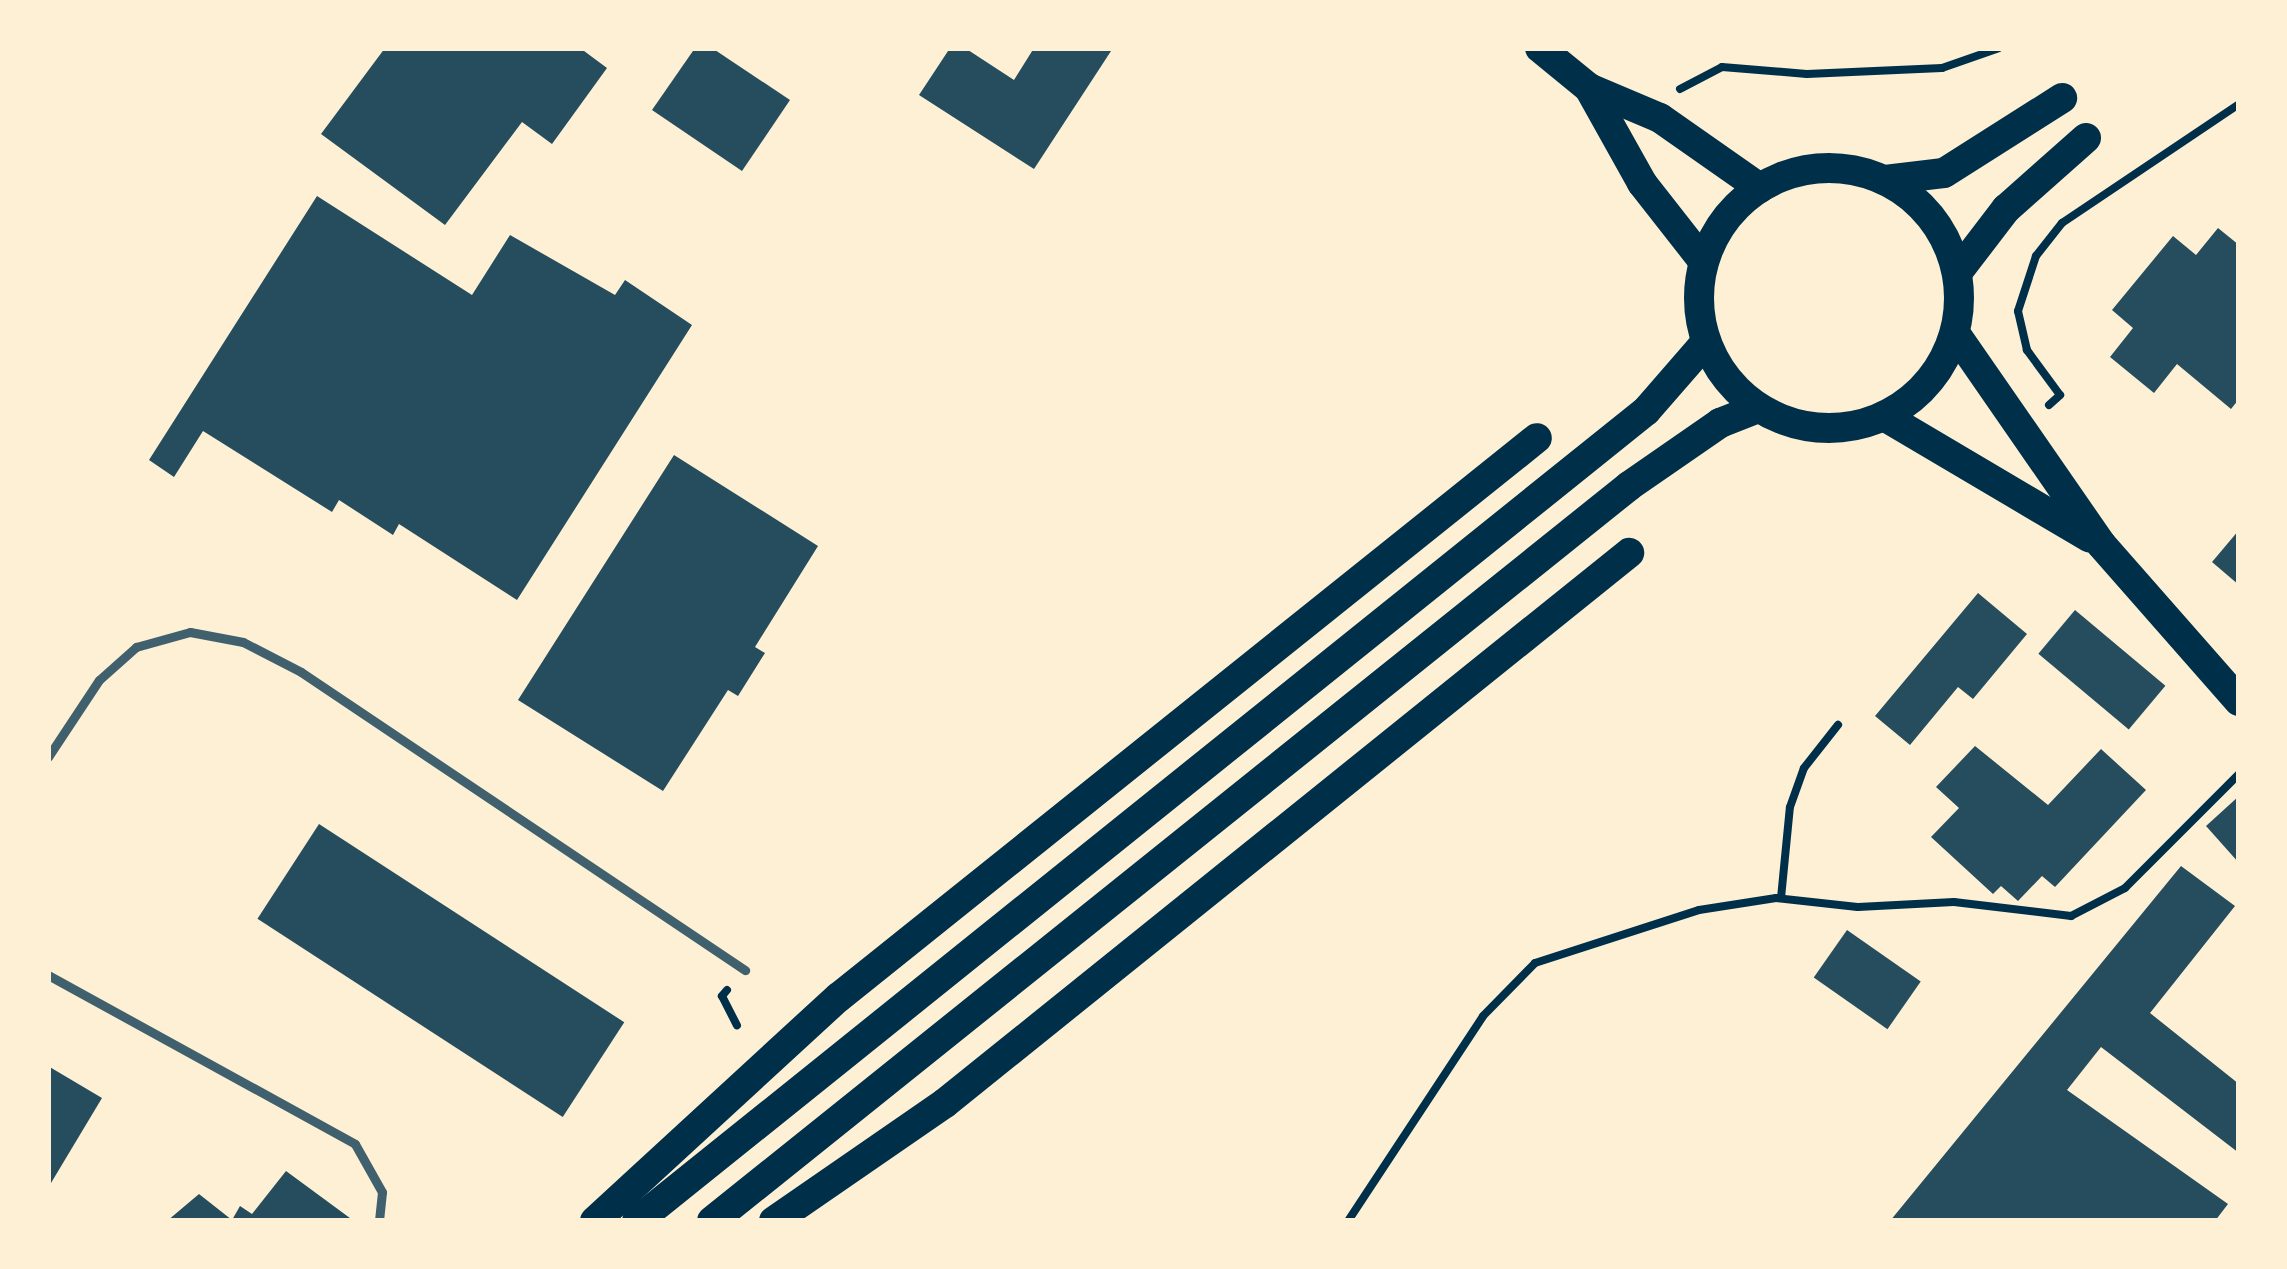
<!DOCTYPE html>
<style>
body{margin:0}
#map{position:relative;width:2287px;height:1269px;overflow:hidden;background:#fdf0d5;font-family:Arial,sans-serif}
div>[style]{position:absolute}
.building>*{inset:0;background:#264d5e;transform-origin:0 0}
.path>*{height:8px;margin:-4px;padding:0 4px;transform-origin:4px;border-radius:4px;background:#003049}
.service>*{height:9px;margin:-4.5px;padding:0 4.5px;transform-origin:4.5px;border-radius:4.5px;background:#3f606c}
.primary>*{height:30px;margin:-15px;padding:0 15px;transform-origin:15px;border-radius:15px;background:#003049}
.primary>.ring{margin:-15px;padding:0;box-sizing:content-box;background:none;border:30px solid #003049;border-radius:50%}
span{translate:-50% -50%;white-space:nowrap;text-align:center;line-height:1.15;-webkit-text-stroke:12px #fdf0d5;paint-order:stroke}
.frame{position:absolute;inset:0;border:51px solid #fdf0d5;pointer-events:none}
</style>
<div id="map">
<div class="building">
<div style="clip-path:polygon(385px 48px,580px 48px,607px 68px,552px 144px,522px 122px,445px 225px,321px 134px)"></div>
<div style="clip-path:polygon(695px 48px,712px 48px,790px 100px,742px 171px,652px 110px)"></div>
<div style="clip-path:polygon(950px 48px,965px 48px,1014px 80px,1034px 48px,1113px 48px,1034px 169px,919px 95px)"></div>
<div style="clip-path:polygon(317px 196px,472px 295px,510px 235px,615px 295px,625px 280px,692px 325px,517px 600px,399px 524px,393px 535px,339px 500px,332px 512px,203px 431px,174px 477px,149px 460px)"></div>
<div style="clip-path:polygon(2218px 228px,2239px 245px,2239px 399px,2231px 409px,2177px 364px,2154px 393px,2110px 357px,2133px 328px,2112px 310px,2173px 236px,2196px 255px)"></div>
<div style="clip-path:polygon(674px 455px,818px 546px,755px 647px,765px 653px,738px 696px,728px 690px,663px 791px,518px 700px)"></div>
<div style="clip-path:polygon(2239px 530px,2239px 585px,2212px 562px)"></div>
<div style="clip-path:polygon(1978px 593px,2027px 634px,1973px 699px,1958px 687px,1910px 745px,1875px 716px)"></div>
<div style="left:2075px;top:610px;width:118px;height:57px;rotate:40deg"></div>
<div style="clip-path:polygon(1975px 746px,2048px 805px,2101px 749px,2146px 790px,2055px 887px,2042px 876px,2018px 901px,2001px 886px,1993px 894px,1931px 837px,1959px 808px,1936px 787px)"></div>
<div style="clip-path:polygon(2239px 796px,2239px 863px,2206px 826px)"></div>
<div style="left:319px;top:824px;width:364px;height:113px;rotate:33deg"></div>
<div style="clip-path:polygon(2181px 866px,2235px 906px,2150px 1013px,2239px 1084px,2239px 1153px,2101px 1047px,2067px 1090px,2228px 1204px,2215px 1221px,1890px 1221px)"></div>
<div style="left:1847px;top:930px;width:90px;height:58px;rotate:35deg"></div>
<div style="clip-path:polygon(48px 1066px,102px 1098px,48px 1188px)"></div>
<div style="clip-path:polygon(286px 1171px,354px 1221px,167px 1221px,199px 1194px,232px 1220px,240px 1206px,252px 1214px)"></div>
</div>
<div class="path">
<div style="left:1680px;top:89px;width:47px;rotate:-27.6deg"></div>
<div style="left:1722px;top:67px;width:85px;rotate:4.7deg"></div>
<div style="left:1807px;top:74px;width:135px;rotate:-2.5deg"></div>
<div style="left:1942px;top:68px;width:60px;rotate:-19.3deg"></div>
<div style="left:2049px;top:405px;width:15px;rotate:-42deg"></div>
<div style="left:2060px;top:395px;width:56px;rotate:-126.3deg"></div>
<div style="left:2027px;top:350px;width:40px;rotate:-103deg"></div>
<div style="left:2018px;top:311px;width:58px;rotate:-71.9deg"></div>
<div style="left:2036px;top:256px;width:42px;rotate:-51.8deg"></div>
<div style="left:2062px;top:223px;width:213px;rotate:-33.9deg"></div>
<div style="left:1781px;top:898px;width:91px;rotate:-84.4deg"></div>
<div style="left:1790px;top:807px;width:41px;rotate:-70.3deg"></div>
<div style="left:1804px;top:768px;width:55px;rotate:-51.7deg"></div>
<div style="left:727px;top:990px;width:8px;rotate:130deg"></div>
<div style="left:722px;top:996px;width:33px;rotate:63deg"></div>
<div style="left:1348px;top:1221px;width:245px;rotate:-56.6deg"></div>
<div style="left:1483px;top:1016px;width:74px;rotate:-45.5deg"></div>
<div style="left:1535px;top:963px;width:172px;rotate:-17.9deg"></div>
<div style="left:1699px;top:910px;width:78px;rotate:-8.9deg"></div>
<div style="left:1776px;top:898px;width:82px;rotate:6.3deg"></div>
<div style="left:1858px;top:907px;width:96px;rotate:-3deg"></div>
<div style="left:1954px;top:902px;width:118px;rotate:6.8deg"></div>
<div style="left:2071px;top:916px;width:61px;rotate:-27.4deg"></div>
<div style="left:2125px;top:888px;width:161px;rotate:-45deg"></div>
</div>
<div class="service">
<div style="left:48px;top:757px;width:92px;rotate:-56.5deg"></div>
<div style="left:99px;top:680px;width:50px;rotate:-41.7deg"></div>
<div style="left:136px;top:647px;width:56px;rotate:-15.5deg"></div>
<div style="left:190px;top:632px;width:54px;rotate:10.7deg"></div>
<div style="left:243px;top:642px;width:65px;rotate:27.3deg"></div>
<div style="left:301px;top:672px;width:535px;rotate:33.87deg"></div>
<div style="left:48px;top:975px;width:350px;rotate:28.8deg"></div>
<div style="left:355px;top:1144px;width:55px;rotate:60.6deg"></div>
<div style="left:382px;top:1192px;width:29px;rotate:96deg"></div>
</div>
<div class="primary">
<div style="left:1540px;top:48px;width:63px;rotate:39.2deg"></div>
<div style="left:1589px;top:88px;width:77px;rotate:22.9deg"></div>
<div style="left:1660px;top:118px;width:122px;rotate:35deg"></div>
<div style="left:1589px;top:88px;width:109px;rotate:60.8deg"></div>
<div style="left:1642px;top:183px;width:100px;rotate:51.9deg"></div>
<div class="ring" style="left:1699px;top:168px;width:230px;height:230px"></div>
<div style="left:1885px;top:180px;width:59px;rotate:-6.8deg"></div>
<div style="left:1944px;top:173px;width:140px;rotate:-32.4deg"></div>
<div style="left:1957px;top:273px;width:81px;rotate:-52.6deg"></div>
<div style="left:2006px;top:209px;width:107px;rotate:-41.6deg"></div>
<div style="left:1955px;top:333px;width:257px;rotate:55.3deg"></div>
<div style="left:2101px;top:544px;width:209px;rotate:48.7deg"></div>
<div style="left:1884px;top:416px;width:239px;rotate:30.6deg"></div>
<div style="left:595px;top:1221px;width:331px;rotate:-42.6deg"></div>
<div style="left:839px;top:997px;width:894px;rotate:-38.69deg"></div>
<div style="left:637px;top:1221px;width:1294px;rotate:-38.76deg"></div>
<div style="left:1646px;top:411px;width:91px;rotate:-49deg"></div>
<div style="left:712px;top:1221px;width:1175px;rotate:-38.71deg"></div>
<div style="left:1629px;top:486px;width:111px;rotate:-34.7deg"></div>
<div style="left:1720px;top:423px;width:41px;rotate:-21.5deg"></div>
<div style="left:774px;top:1221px;width:208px;rotate:-34.6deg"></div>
<div style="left:945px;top:1103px;width:878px;rotate:-38.8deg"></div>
</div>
<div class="frame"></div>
</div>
